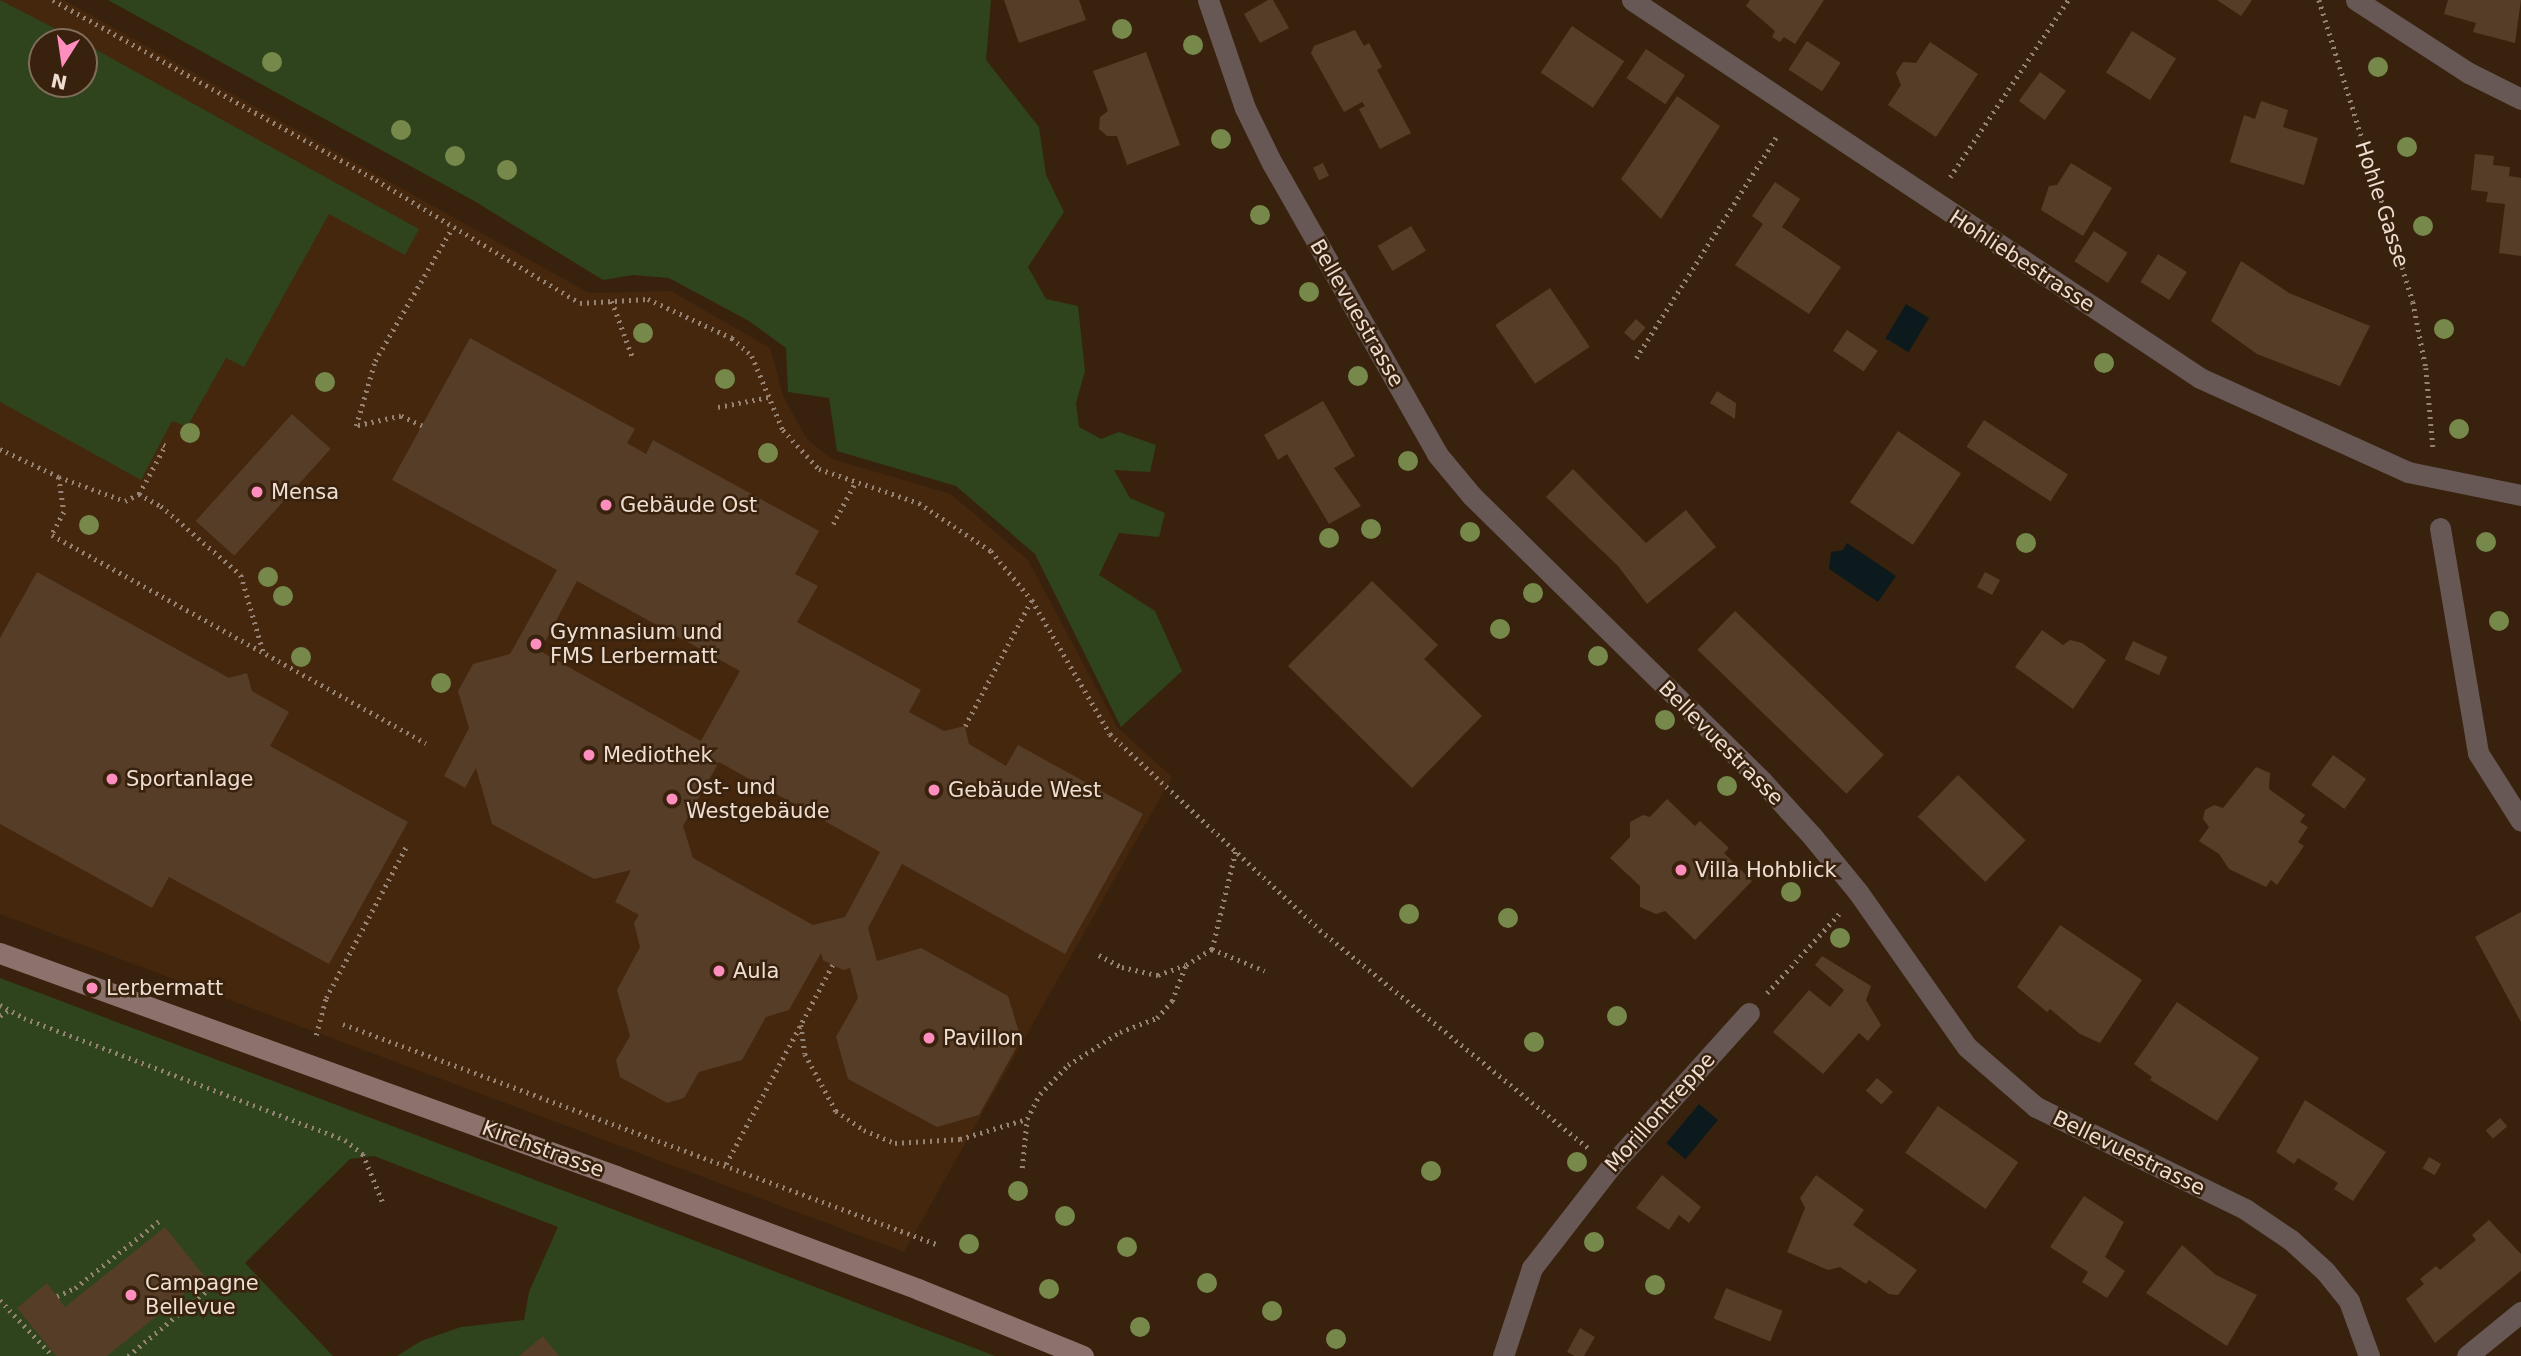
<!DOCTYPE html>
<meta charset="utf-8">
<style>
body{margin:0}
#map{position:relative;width:2521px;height:1356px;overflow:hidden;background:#39220d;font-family:"DejaVu Sans",sans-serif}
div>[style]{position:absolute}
.built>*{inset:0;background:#44270c}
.green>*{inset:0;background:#2f431d}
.water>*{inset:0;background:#0c1a1d;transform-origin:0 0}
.building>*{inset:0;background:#563d28;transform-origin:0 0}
.path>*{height:4.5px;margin-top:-2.25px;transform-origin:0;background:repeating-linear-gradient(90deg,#978373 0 2px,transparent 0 7px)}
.lane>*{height:21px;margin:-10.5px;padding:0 10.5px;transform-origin:10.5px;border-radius:10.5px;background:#675755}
.street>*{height:21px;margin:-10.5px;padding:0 10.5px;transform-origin:10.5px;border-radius:10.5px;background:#675755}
.secondary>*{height:21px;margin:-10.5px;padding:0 10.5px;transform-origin:10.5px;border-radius:10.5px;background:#8b726d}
.trees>*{width:20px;height:20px;margin:-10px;border-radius:50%;background:#77884b}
.dots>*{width:19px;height:19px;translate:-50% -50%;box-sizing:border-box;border:4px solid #39220d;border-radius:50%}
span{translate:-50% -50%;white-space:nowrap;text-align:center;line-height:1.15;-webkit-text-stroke:5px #39220d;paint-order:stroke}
.street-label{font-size:21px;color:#eeded2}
.poi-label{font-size:21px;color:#eeded2}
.left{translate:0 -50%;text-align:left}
.north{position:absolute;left:28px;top:28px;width:70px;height:70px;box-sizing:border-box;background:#39220d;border:2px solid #816d5c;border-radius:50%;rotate:192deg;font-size:19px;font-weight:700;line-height:28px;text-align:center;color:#eeded2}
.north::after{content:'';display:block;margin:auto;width:24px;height:32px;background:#fe8ebd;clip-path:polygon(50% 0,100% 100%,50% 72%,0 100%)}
</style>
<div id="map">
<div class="built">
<div style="clip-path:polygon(evenodd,0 0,64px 0,589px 293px,671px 291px,770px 348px,784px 398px,807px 439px,832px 459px,951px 494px,1028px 560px,1117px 727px,1172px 777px,904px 1252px,0 914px,0 0,42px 42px,84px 42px,84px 84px,42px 84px,42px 42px)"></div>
</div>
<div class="green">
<div style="clip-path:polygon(0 0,81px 42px,42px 42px,42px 84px,84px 84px,84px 43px,419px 229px,405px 255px,329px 214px,244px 367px,226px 358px,187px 427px,172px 421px,141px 480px,0 402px)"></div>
<div style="clip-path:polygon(108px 0,991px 0,986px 60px,1039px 127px,1046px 175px,1064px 212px,1028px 267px,1046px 299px,1078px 306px,1085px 371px,1076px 403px,1079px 427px,1101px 439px,1119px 432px,1156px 445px,1150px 472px,1114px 470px,1130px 498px,1165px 513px,1159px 537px,1119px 533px,1099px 575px,1155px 611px,1182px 671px,1121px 727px,1035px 554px,956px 486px,837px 451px,829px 398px,788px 392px,786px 348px,749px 321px,669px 278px,633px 275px,603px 280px,476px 202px)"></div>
<div style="clip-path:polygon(0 978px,607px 1207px,995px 1356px,397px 1356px,421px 1341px,461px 1327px,524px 1320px,529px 1292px,558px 1227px,374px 1156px,350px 1159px,245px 1263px,333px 1356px,0 1356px)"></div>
</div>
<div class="water">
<div style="left:1906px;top:304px;width:27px;height:40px;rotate:31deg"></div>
<div style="clip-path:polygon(1847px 543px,1896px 576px,1878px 602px,1829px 569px,1831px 552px,1843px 550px)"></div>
<div style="left:1699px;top:1104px;width:25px;height:51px;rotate:40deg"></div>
</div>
<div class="building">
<div style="clip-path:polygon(1004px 0,1079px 0,1086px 20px,1019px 43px)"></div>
<div style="clip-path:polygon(1268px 0,1273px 0,1289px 28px,1260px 43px,1244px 14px)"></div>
<div style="clip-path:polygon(1750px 0,1824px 0,1795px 44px,1784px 37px,1780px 42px,1772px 37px,1775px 31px,1746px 6px)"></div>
<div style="clip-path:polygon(2217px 0,2252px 0,2241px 16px)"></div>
<div style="clip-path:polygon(2448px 0,2521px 0,2515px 43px,2473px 32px,2476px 23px,2444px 14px)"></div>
<div style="left:1572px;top:26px;width:63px;height:56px;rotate:34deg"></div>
<div style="clip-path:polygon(1355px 30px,1364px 46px,1369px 43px,1382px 67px,1377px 70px,1411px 133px,1380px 149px,1359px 109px,1365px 106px,1362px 102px,1344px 112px,1311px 53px,1314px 46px)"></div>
<div style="left:2132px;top:31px;width:52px;height:49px;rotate:32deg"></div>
<div style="left:1807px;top:41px;width:40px;height:34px;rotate:33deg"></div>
<div style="clip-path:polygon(1930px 42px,1978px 74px,1936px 137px,1888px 105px,1901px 85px,1896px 73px,1903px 62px,1916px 63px)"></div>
<div style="left:1646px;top:49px;width:47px;height:35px;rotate:34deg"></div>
<div style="clip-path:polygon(1146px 52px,1180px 145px,1127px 165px,1117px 136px,1107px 136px,1099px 129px,1100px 117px,1108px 111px,1093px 71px)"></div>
<div style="left:2040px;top:72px;width:32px;height:36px;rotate:36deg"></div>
<div style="clip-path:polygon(1677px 96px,1720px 126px,1661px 219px,1621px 179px)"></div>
<div style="clip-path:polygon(2261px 101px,2288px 110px,2283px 127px,2318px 138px,2304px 185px,2230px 162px,2244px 115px,2255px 119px)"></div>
<div style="clip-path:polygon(2475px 154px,2494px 156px,2493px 165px,2510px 167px,2509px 176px,2521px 178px,2521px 256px,2499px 253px,2505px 204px,2486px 202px,2488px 192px,2471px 190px)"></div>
<div style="left:1323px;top:163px;width:14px;height:11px;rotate:65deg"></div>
<div style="clip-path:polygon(2071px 163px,2112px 188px,2083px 236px,2041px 210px,2049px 186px,2057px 185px)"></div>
<div style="clip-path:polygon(1775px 182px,1800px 199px,1782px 227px,1841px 267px,1809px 314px,1735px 265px,1763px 224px,1752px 216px)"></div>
<div style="left:1411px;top:226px;width:29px;height:39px;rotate:59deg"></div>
<div style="left:2094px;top:231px;width:40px;height:36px;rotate:33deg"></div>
<div style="left:2158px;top:254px;width:34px;height:33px;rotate:32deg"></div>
<div style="clip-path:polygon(2241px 261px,2289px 293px,2370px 326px,2340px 386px,2257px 354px,2211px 321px)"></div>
<div style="left:1550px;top:288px;width:71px;height:66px;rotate:56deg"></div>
<div style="left:1636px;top:319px;width:13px;height:18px;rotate:42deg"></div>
<div style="left:1847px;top:330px;width:37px;height:25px;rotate:34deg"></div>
<div style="clip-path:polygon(evenodd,470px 338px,635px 429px,627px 443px,646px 454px,653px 440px,819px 531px,795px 574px,818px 586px,797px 622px,921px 690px,909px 712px,944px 731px,965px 726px,969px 744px,1006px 766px,1018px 745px,1143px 814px,1065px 954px,902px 864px,868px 928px,877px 961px,921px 948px,1008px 996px,1021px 1039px,979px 1115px,937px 1127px,848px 1079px,836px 1037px,858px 998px,850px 968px,843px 970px,823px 960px,821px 953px,789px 1010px,766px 1017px,742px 1060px,699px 1072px,684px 1098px,667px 1103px,620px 1077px,616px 1060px,630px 1036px,617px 990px,640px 947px,634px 923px,639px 915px,615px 902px,631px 870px,594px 879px,492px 824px,476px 768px,465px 788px,444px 776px,469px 728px,458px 691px,473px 664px,510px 654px,557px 570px,392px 480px,470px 338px,577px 581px,740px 671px,701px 741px,540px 651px,577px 581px,470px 338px,719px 762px,880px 852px,845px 917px,813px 925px,693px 858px,683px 826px,719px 762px)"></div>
<div style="clip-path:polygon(1717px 391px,1736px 403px,1735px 419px,1710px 403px)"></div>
<div style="clip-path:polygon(1323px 401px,1355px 456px,1334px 468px,1361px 506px,1329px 524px,1287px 454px,1278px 460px,1264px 435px)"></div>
<div style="left:292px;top:414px;width:52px;height:144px;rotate:42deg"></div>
<div style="left:1984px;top:420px;width:100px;height:32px;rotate:33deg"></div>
<div style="left:1898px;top:431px;width:76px;height:86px;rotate:34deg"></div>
<div style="clip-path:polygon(1573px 469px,1646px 543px,1686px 510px,1716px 547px,1647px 604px,1618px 566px,1546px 497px)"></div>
<div style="clip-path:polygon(37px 572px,229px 678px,247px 673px,252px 691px,289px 712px,270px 746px,408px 822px,329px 964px,169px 877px,152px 908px,0 824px,0 638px)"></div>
<div style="left:1985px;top:572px;width:17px;height:17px;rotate:28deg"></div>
<div style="clip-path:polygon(1372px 581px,1438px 645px,1424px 659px,1482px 716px,1412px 788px,1288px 666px)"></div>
<div style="left:1735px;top:611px;width:207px;height:54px;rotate:44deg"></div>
<div style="clip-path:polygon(2042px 630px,2063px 645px,2070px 640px,2082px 643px,2106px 660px,2073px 709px,2015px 667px)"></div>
<div style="left:2133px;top:641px;width:38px;height:20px;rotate:25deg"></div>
<div style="left:2333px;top:755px;width:41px;height:37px;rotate:36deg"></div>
<div style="clip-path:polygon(2256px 767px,2270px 773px,2269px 789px,2305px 815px,2300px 822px,2308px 827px,2298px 842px,2304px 846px,2277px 885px,2271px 880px,2266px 887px,2229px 869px,2219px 854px,2199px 841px,2209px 827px,2203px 819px,2205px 810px,2214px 805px,2223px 808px)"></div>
<div style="left:1958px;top:775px;width:94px;height:58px;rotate:44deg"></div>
<div style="clip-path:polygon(1667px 799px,1695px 826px,1700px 821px,1729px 848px,1724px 853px,1752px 881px,1695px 940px,1665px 911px,1656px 914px,1640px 907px,1640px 886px,1610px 858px,1630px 837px,1630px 822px,1643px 815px,1650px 817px)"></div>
<div style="clip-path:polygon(2521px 912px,2521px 1022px,2475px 937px)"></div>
<div style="clip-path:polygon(2060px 925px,2142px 980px,2100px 1043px,2080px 1034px,2050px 1009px,2047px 1012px,2017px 987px)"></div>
<div style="clip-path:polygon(1822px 956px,1871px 986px,1866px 1000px,1881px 1025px,1868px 1041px,1859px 1033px,1823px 1074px,1773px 1032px,1809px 990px,1830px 1007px,1844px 990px,1815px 965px)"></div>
<div style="clip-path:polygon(2177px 1002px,2259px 1058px,2217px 1121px,2150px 1080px,2152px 1077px,2134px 1064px)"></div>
<div style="left:1877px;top:1078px;width:21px;height:17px;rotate:41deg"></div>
<div style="clip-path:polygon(2305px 1100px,2386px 1152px,2353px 1201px,2334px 1189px,2338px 1183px,2298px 1158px,2294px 1164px,2276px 1152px)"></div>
<div style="left:1938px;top:1106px;width:98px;height:57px;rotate:35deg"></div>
<div style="left:2500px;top:1118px;width:11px;height:19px;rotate:49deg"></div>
<div style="left:2429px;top:1157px;width:14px;height:13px;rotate:30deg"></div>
<div style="clip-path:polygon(1662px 1175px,1701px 1207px,1689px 1223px,1679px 1215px,1669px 1230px,1636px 1208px)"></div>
<div style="clip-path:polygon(1816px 1175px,1864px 1210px,1853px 1225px,1917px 1270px,1898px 1295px,1889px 1294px,1869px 1280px,1866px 1284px,1840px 1267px,1828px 1270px,1787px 1252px,1805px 1208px,1800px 1198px)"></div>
<div style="clip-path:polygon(2084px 1196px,2124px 1222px,2105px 1257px,2125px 1271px,2107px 1298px,2082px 1282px,2088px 1272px,2050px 1247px)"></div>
<div style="clip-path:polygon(2489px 1220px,2521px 1254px,2521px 1271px,2435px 1343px,2406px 1299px,2424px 1284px,2420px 1279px,2436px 1266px,2440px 1270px,2476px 1240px,2472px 1235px)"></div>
<div style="clip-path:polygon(165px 1227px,205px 1277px,107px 1356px,56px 1356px,17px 1308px,47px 1283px,65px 1307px)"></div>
<div style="clip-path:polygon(2182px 1245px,2216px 1275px,2257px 1295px,2227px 1346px,2146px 1293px)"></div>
<div style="left:1726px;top:1288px;width:61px;height:33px;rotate:22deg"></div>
<div style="clip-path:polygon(1580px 1328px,1595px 1337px,1584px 1356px,1575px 1356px,1567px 1352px)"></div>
<div style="clip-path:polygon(543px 1336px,559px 1356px,519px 1356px)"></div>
</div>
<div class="path">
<div style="left:53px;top:0;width:370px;rotate:29.1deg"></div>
<div style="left:376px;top:180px;width:238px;rotate:31.1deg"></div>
<div style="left:580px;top:303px;width:68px;rotate:-3.4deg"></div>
<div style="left:648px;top:299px;width:93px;rotate:24.9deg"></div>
<div style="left:732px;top:338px;width:27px;rotate:42deg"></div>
<div style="left:752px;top:356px;width:80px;rotate:67.3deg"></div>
<div style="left:783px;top:430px;width:53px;rotate:47.3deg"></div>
<div style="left:819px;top:469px;width:106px;rotate:18.8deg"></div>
<div style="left:919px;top:503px;width:87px;rotate:33.7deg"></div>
<div style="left:991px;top:551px;width:64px;rotate:50.1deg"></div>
<div style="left:1032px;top:600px;width:155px;rotate:59.8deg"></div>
<div style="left:1110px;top:734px;width:287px;rotate:43deg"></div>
<div style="left:1320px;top:930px;width:345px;rotate:39.1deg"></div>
<div style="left:2319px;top:0;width:316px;rotate:72.7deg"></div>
<div style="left:2413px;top:302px;width:67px;rotate:78.9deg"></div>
<div style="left:2426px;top:368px;width:79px;rotate:84.9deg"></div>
<div style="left:1950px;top:177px;width:213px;rotate:-56.3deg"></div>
<div style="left:612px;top:301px;width:61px;rotate:69.8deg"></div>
<div style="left:1636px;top:358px;width:265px;rotate:-57.6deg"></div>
<div style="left:718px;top:407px;width:52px;rotate:-11.1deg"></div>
<div style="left:422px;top:426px;width:23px;rotate:-155deg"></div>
<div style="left:401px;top:416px;width:46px;rotate:167.5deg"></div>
<div style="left:356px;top:426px;width:68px;rotate:-73.7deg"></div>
<div style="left:375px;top:361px;width:154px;rotate:-59.9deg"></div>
<div style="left:0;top:449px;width:65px;rotate:25.4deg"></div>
<div style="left:59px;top:477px;width:35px;rotate:82deg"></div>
<div style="left:64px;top:512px;width:26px;rotate:118deg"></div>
<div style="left:52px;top:535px;width:428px;rotate:29.1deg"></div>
<div style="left:59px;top:477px;width:70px;rotate:20deg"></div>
<div style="left:125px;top:501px;width:16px;rotate:-27deg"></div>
<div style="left:139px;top:494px;width:55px;rotate:-61.6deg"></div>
<div style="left:165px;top:446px;width:5px;rotate:-158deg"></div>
<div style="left:139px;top:494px;width:25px;rotate:29deg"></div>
<div style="left:161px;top:506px;width:106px;rotate:40.8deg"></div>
<div style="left:241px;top:575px;width:82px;rotate:73.8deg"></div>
<div style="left:833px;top:524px;width:47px;rotate:-61.8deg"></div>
<div style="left:965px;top:726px;width:141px;rotate:-62.2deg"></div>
<div style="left:1212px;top:949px;width:57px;rotate:22.5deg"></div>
<div style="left:1099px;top:955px;width:26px;rotate:28deg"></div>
<div style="left:1122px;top:967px;width:37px;rotate:13deg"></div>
<div style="left:1158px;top:975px;width:29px;rotate:-20deg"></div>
<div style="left:833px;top:965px;width:68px;rotate:118.1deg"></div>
<div style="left:801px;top:1025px;width:29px;rotate:82deg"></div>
<div style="left:805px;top:1054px;width:65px;rotate:61.5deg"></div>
<div style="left:836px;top:1111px;width:34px;rotate:34deg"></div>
<div style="left:864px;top:1130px;width:34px;rotate:23deg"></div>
<div style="left:895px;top:1143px;width:65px;rotate:-3.5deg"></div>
<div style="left:960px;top:1139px;width:70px;rotate:-16.6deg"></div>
<div style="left:1767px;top:993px;width:107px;rotate:-47.7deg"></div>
<div style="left:0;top:1005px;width:27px;rotate:28deg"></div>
<div style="left:24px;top:1018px;width:343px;rotate:20.8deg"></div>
<div style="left:345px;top:1140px;width:23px;rotate:38deg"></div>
<div style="left:363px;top:1154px;width:55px;rotate:67.6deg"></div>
<div style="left:0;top:1016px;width:12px;rotate:-35deg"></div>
<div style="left:343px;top:1024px;width:636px;rotate:20.35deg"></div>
<div style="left:316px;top:1035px;width:38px;rotate:-75deg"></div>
<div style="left:326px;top:998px;width:173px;rotate:-62.1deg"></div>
<div style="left:726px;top:1164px;width:157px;rotate:-61.8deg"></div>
<div style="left:1022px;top:1168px;width:49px;rotate:-84.2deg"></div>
<div style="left:1027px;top:1119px;width:28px;rotate:-63deg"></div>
<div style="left:1040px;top:1094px;width:40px;rotate:-46deg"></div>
<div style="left:1068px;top:1065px;width:62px;rotate:-32.4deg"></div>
<div style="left:1120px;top:1032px;width:40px;rotate:-21deg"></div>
<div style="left:1157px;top:1018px;width:23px;rotate:-49deg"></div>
<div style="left:1172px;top:1001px;width:39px;rotate:-69deg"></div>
<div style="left:1186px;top:965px;width:31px;rotate:-32deg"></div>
<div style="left:1212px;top:949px;width:103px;rotate:-76.5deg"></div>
<div style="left:57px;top:1296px;width:20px;rotate:-24deg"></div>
<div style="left:75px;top:1288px;width:107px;rotate:-38.6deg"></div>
<div style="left:0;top:1300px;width:77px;rotate:46.6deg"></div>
<div style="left:128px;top:1356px;width:108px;rotate:-39.7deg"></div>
</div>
<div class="lane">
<div style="left:2440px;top:528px;width:228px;rotate:80.4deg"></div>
<div style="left:1503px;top:1356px;width:93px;rotate:-71.8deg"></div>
<div style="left:1532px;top:1268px;width:129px;rotate:-52.2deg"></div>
<div style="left:1611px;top:1166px;width:206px;rotate:-48deg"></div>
</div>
<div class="street">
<div style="left:1208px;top:0;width:114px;rotate:71.1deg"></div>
<div style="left:1245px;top:108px;width:61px;rotate:63.9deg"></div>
<div style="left:1272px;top:163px;width:335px;rotate:60.4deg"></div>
<div style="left:1437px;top:454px;width:55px;rotate:50.2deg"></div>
<div style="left:1472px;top:496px;width:407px;rotate:44.5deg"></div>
<div style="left:1762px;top:781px;width:74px;rotate:47.7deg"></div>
<div style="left:1812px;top:836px;width:72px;rotate:50.6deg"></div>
<div style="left:1858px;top:892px;width:189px;rotate:54.9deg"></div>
<div style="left:1967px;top:1047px;width:91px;rotate:41deg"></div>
<div style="left:2036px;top:1107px;width:233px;rotate:26deg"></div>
<div style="left:2245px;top:1209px;width:55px;rotate:34deg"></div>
<div style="left:2291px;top:1240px;width:46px;rotate:42.4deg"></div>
<div style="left:2325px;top:1271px;width:38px;rotate:51deg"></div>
<div style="left:2349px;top:1301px;width:59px;rotate:70deg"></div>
<div style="left:1632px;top:0;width:682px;rotate:33.64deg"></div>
<div style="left:2200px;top:378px;width:228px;rotate:24.3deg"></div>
<div style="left:2408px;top:472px;width:115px;rotate:11.5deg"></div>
<div style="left:2356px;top:0;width:135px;rotate:32.9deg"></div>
<div style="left:2469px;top:73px;width:58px;rotate:26.6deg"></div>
<div style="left:2478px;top:753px;width:80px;rotate:57.7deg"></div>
<div style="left:2467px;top:1356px;width:70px;rotate:-39.2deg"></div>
</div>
<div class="secondary">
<div style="left:0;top:953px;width:655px;rotate:19.9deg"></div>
<div style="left:616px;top:1176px;width:322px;rotate:20.5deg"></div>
<div style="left:918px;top:1289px;width:178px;rotate:22.1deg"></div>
</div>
<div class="trees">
<div style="left:1122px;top:29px"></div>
<div style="left:1193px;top:45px"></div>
<div style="left:272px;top:62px"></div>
<div style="left:2378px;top:67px"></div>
<div style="left:401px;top:130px"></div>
<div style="left:1221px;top:139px"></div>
<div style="left:2407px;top:147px"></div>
<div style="left:455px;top:156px"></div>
<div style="left:507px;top:170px"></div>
<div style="left:1260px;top:215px"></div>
<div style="left:2423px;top:226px"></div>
<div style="left:1309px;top:292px"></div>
<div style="left:2444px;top:329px"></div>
<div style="left:643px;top:333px"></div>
<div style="left:2104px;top:363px"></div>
<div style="left:1358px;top:376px"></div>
<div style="left:725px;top:379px"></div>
<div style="left:325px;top:382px"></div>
<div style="left:2459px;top:429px"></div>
<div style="left:190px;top:433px"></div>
<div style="left:768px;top:453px"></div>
<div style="left:1408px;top:461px"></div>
<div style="left:89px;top:525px"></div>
<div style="left:1371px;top:529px"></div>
<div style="left:1470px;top:532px"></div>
<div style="left:1329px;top:538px"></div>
<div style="left:2486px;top:542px"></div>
<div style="left:2026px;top:543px"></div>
<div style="left:268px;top:577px"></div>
<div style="left:1533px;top:593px"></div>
<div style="left:283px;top:596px"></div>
<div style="left:2499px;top:621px"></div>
<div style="left:1500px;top:629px"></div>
<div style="left:1598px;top:656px"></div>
<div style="left:301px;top:657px"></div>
<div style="left:441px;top:683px"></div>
<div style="left:1665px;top:720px"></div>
<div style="left:1727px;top:786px"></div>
<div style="left:1791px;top:892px"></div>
<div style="left:1409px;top:914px"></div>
<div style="left:1508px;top:918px"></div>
<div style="left:1840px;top:938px"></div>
<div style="left:1617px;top:1016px"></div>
<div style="left:1534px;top:1042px"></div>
<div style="left:1577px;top:1162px"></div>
<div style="left:1431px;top:1171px"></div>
<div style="left:1018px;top:1191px"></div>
<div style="left:1065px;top:1216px"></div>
<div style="left:1594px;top:1242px"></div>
<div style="left:969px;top:1244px"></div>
<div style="left:1127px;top:1247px"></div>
<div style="left:1207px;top:1283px"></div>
<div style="left:1655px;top:1285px"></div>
<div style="left:1049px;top:1289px"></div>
<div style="left:1272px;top:1311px"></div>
<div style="left:1140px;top:1327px"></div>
<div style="left:1336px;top:1339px"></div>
</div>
<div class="dots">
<div style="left:257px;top:492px;background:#fe8ebd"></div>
<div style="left:606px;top:505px;background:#fe8ebd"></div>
<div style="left:536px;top:644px;background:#fe8ebd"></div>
<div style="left:589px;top:755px;background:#fe8ebd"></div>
<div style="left:112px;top:779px;background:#fe8ebd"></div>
<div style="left:934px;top:790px;background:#fe8ebd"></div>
<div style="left:672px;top:799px;background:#fe8ebd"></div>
<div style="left:1681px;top:870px;background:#fe8ebd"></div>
<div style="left:719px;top:971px;background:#fe8ebd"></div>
<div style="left:92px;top:988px;background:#fe8ebd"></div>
<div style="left:929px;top:1038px;background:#fe8ebd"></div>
<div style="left:131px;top:1295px;background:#fe8ebd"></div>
</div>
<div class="street-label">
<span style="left:2382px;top:204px;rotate:72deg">Hohle Gasse</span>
<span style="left:2022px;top:261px;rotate:33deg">Hohliebestrasse</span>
<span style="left:1357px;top:313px;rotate:60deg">Bellevuestrasse</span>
<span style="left:1721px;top:743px;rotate:45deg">Bellevuestrasse</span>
<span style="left:1660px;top:1112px;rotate:-48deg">Morillontreppe</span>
<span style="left:543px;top:1149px;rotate:20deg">Kirchstrasse</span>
<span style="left:2129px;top:1153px;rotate:26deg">Bellevuestrasse</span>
</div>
<div class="poi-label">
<span class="left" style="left:271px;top:492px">Mensa</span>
<span class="left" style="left:620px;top:505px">Gebäude Ost</span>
<span class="left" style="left:550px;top:644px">Gymnasium und<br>FMS Lerbermatt</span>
<span class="left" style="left:603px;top:755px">Mediothek</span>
<span class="left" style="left:126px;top:779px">Sportanlage</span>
<span class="left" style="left:686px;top:799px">Ost- und<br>Westgebäude</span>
<span class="left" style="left:948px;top:790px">Gebäude West</span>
<span class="left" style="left:1695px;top:870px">Villa Hohblick</span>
<span class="left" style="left:733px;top:971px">Aula</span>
<span class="left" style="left:106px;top:988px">Lerbermatt</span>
<span class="left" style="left:943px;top:1038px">Pavillon</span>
<span class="left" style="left:145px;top:1295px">Campagne<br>Bellevue</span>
</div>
<div class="north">N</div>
</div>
